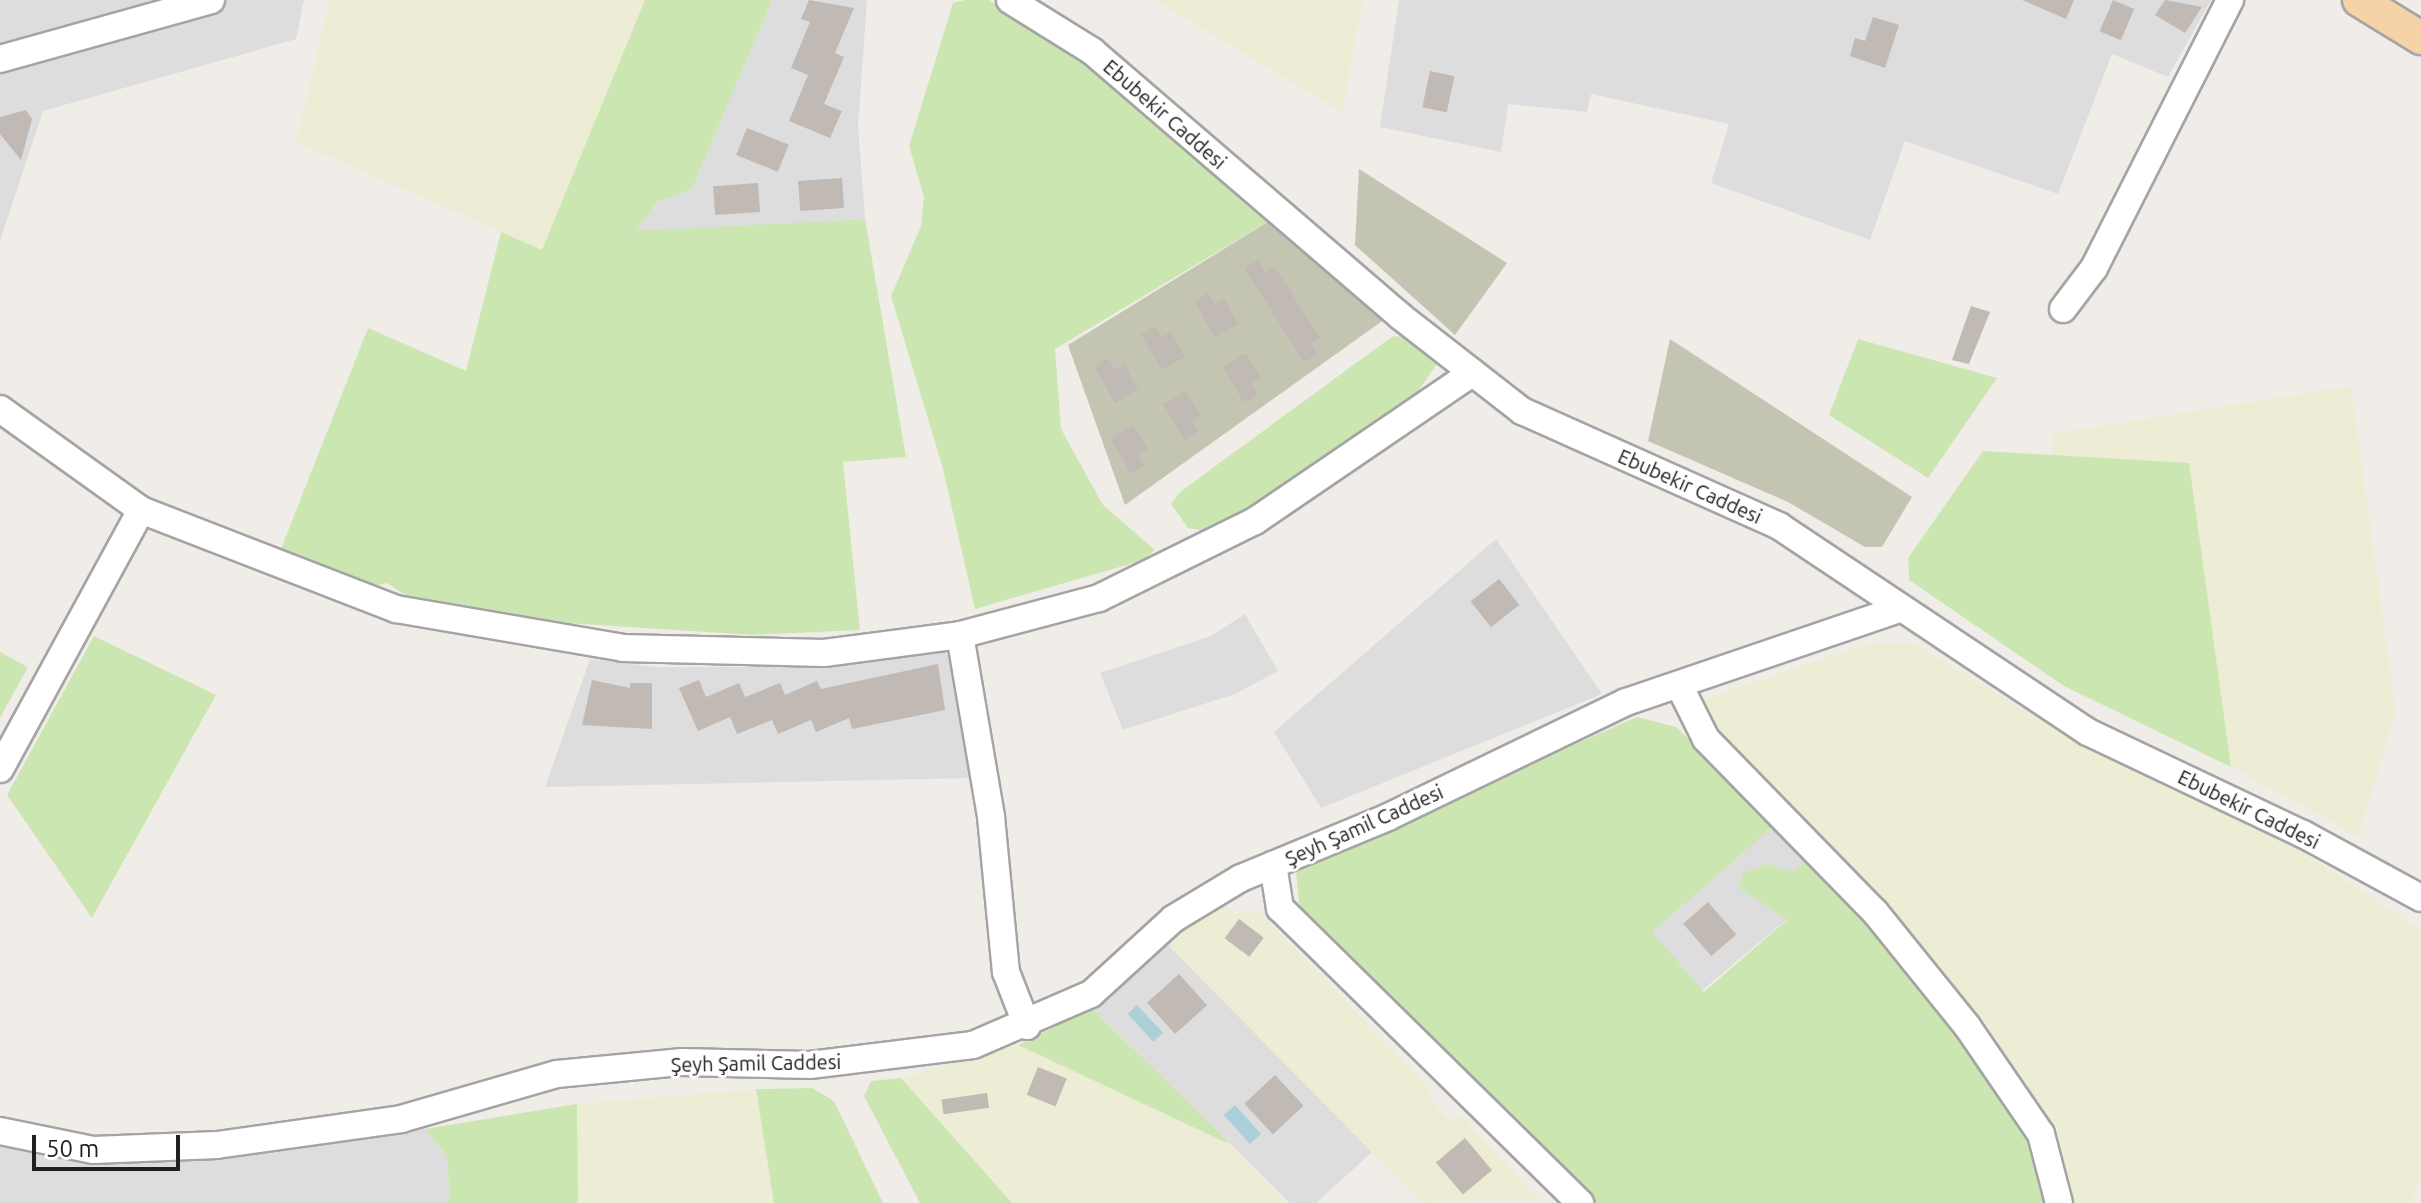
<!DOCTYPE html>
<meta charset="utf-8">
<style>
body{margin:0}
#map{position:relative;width:2421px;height:1203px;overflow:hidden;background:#f0ede8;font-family:Ubuntu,sans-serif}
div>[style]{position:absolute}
.residential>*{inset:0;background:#dedddd;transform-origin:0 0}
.construction>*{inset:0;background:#c4c4b3}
.farmland>*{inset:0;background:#ecedd4}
.grass>*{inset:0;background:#cce6b1}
.water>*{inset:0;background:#abd0da;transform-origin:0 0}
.building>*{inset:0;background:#c0b9b4;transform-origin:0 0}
.roads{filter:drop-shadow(2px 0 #a4a4a4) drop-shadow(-2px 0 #a4a4a4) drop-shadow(0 2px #a4a4a4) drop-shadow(0 -2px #a4a4a4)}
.minor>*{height:26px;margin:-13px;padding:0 13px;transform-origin:13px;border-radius:13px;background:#fff}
.major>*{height:32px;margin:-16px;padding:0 16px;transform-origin:16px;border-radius:16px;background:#f6d3a7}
span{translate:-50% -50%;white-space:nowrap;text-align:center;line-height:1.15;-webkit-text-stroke:6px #fff;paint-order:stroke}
.street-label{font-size:20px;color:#202020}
.scale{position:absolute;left:32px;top:1135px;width:148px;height:36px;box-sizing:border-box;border:4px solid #202020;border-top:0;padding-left:10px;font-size:24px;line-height:28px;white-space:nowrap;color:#202020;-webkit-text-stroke:6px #fff;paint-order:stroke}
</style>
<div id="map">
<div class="residential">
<div style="clip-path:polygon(0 0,304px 0,296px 39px,43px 111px,0 241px)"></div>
<div style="clip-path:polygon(772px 0,867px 0,858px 125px,865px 219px,635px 232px,656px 203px,692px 189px)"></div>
<div style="clip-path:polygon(1399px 0,2211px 0,2168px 77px,2112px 54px,2058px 194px,1905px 141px,1870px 240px,1711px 183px,1729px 124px,1591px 94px,1587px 112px,1508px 104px,1501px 152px,1380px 127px)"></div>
<div style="clip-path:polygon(1496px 539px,1602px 694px,1321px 808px,1274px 732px)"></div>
<div style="clip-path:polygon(1245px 614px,1278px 671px,1235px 694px,1123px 730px,1100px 673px,1211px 636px)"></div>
<div style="clip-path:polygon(942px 649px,955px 660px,973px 778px,545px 787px,590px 659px,656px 667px,824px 667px)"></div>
<div style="left:1776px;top:824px;width:80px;height:165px;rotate:50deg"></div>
<div style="clip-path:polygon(1168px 945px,1372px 1152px,1316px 1203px,1290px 1203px,1092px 1008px)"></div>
<div style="clip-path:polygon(425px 1129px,447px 1156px,450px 1203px,0 1203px,0 1141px,218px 1157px)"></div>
</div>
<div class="construction">
<div style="clip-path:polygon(1359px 169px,1507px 263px,1455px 335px,1355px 245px)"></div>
<div style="clip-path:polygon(1271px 220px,1385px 319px,1125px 505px,1068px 345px)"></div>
<div style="clip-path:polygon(1670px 339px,1912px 497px,1882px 547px,1865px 547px,1788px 502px,1648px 441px)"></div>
</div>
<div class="farmland">
<div style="clip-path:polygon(330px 0,645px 0,542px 250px,296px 142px)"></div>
<div style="clip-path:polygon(1154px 0,1363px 0,1342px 112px)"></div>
<div style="clip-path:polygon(2351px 386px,2396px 713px,2358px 836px,2231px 767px,2188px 463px,2053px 455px,2052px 434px)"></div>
<div style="clip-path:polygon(1870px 643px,1913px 643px,2089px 749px,2278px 836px,2421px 930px,2421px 1176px,2411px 1203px,2069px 1203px,2049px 1126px,1882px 898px,1701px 719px,1704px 699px)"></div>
<div style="clip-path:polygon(1217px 899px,1235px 913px,1258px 911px,1425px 1083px,1435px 1106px,1448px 1119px,1463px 1118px,1540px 1199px,1422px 1203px,1168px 945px)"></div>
<div style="clip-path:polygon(1018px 1045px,1227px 1143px,1287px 1203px,1012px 1203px,901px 1078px)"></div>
<div style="clip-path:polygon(756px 1089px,774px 1203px,578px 1203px,577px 1104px)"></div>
</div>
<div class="grass">
<div style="clip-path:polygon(645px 0,772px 0,692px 189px,656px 203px,636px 231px,865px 219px,906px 457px,843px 462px,860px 630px,754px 635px,534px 621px,413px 600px,387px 583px,370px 587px,279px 554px,368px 328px,466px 371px,501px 232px,542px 250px)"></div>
<div style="clip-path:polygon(965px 0,989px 0,1082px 58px,1271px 220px,1055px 349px,1061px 429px,1103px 505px,1155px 550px,1144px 560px,975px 609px,943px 469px,891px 296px,921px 226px,924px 197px,909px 146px,953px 3px)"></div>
<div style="clip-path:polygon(1393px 336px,1418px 339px,1440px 359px,1418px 392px,1247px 512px,1207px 531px,1188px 528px,1171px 504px,1180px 492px)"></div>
<div style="clip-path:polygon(1858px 339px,1997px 378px,1928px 478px,1829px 415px)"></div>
<div style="clip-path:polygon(1983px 451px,2189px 463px,2231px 767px,2064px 686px,1909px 580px,1908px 558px)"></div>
<div style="clip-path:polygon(94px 636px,216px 695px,92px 918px,7px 795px)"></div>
<div style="clip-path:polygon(0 652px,28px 667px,0 718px)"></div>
<div style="clip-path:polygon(1637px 717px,1676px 727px,1776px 824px,1652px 932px,1704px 992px,1787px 920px,1739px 888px,1743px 873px,1767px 864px,1793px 872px,1807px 860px,1864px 914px,1960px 1032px,2028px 1129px,2050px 1203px,1595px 1203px,1300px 911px,1296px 871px,1309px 862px)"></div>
<div style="clip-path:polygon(1092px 1008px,1228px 1142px,1227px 1143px,1018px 1045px)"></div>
<div style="clip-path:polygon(901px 1078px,1012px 1203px,920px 1203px,864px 1096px,871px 1081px)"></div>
<div style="clip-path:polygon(812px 1088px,834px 1101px,883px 1203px,774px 1203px,756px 1089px)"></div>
<div style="clip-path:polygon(577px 1104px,578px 1203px,450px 1203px,447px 1156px,425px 1129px)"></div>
</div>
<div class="water">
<div style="left:1137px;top:1005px;width:38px;height:13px;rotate:47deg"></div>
<div style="left:1235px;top:1105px;width:39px;height:15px;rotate:48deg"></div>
</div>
<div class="building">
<div style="clip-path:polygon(809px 0,854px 8px,835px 53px,844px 57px,824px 104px,842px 111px,830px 138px,789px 121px,808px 75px,791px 68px,810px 22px,801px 19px)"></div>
<div style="clip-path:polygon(2022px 0,2074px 0,2066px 19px)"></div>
<div style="left:2113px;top:0;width:23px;height:34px;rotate:23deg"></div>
<div style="clip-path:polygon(2165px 0,2202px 7px,2185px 33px,2155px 15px)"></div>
<div style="clip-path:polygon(1873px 17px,1899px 25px,1885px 68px,1850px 56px,1855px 38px,1865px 41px)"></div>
<div style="left:1430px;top:71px;width:25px;height:37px;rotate:12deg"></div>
<div style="clip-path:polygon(26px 110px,32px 119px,21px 160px,0 134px,0 117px)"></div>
<div style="left:747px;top:128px;width:45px;height:29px;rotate:22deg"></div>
<div style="left:842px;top:178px;width:30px;height:44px;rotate:86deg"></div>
<div style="left:758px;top:183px;width:29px;height:45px;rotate:86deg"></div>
<div style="clip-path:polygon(1259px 260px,1265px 272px,1274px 266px,1320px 338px,1311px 343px,1318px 354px,1304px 362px,1244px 268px)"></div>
<div style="clip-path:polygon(1208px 293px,1214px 304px,1224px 299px,1238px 324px,1215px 337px,1194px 301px)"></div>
<div style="clip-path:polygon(1971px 306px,1990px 312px,1969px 364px,1952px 360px)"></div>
<div style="clip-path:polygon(1155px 326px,1161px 337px,1171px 332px,1185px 357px,1162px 370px,1141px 334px)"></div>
<div style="clip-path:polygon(1246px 353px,1261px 378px,1251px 384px,1258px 395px,1244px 403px,1223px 367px)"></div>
<div style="clip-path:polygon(1108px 358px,1115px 370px,1124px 364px,1138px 389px,1115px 403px,1094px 366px)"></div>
<div style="clip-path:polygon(1186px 391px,1201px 416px,1192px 421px,1198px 432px,1184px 440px,1163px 404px)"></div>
<div style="clip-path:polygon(1133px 425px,1148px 449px,1138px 455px,1145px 466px,1131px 474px,1110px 438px)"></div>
<div style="left:1499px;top:579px;width:33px;height:36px;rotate:52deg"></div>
<div style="clip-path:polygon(938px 664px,945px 710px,852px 729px,849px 718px,816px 732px,811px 720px,778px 734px,772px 720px,737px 734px,730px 717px,698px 731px,679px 688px,699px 680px,706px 697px,739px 683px,745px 697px,780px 683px,785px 695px,817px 681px,821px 689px)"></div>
<div style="clip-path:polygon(592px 680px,630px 688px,630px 683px,652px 683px,652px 729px,582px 725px)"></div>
<div style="left:1708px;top:902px;width:43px;height:33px;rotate:49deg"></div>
<div style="left:1239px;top:919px;width:31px;height:24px;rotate:37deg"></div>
<div style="left:1179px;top:974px;width:42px;height:43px;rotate:48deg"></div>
<div style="left:1038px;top:1067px;width:31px;height:30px;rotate:22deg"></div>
<div style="left:1275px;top:1075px;width:42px;height:42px;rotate:47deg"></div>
<div style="left:987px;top:1093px;width:15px;height:46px;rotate:82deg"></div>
<div style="left:1465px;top:1138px;width:42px;height:38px;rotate:50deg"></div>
</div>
<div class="roads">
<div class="minor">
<div style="left:1010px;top:0;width:97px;rotate:31.9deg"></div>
<div style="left:1092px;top:51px;width:406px;rotate:40.7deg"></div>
<div style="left:1400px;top:316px;width:155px;rotate:37.9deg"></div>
<div style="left:1522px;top:411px;width:282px;rotate:24.1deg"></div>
<div style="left:1779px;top:526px;width:371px;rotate:33.7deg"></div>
<div style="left:2088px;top:732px;width:238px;rotate:25.4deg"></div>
<div style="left:2303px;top:834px;width:134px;rotate:28.5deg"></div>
<div style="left:0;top:59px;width:219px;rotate:-15.6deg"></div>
<div style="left:2063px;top:309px;width:51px;rotate:-52.9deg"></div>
<div style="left:2094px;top:268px;width:301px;rotate:-63.1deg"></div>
<div style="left:0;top:409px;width:173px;rotate:35.6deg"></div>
<div style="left:141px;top:510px;width:274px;rotate:21.2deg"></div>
<div style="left:396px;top:609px;width:230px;rotate:9.7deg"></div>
<div style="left:623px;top:648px;width:201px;rotate:1.4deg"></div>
<div style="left:824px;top:653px;width:137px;rotate:-7.5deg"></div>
<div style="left:960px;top:635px;width:144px;rotate:-14.9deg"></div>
<div style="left:1099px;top:598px;width:174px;rotate:-26.3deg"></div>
<div style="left:1255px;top:521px;width:263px;rotate:-34.3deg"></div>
<div style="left:960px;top:635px;width:185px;rotate:80.3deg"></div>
<div style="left:991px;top:817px;width:156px;rotate:84.5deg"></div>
<div style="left:1006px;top:972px;width:58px;rotate:68.7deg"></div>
<div style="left:1679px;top:685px;width:60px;rotate:63.4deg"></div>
<div style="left:1706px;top:739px;width:242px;rotate:45.7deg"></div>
<div style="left:1875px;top:912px;width:146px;rotate:51.1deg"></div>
<div style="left:1967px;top:1026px;width:131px;rotate:55.6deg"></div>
<div style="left:2041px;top:1134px;width:71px;rotate:75.4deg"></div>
<div style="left:0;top:769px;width:295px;rotate:-61.4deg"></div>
<div style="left:1273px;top:865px;width:44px;rotate:80.8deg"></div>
<div style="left:1280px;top:908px;width:421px;rotate:44.5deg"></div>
<div style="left:0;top:1131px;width:95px;rotate:11.5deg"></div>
<div style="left:93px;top:1150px;width:124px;rotate:-2.3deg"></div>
<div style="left:217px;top:1145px;width:186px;rotate:-8deg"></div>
<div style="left:401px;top:1119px;width:162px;rotate:-16.1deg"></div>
<div style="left:557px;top:1074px;width:126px;rotate:-5.5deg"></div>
<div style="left:682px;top:1062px;width:128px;rotate:1.3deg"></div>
<div style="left:810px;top:1065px;width:164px;rotate:-7deg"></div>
<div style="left:973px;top:1045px;width:129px;rotate:-23.4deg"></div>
<div style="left:1091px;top:994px;width:111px;rotate:-42.4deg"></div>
<div style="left:1173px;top:919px;width:79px;rotate:-31.1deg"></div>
<div style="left:1241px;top:878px;width:159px;rotate:-22.5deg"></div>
<div style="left:1388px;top:817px;width:264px;rotate:-25.8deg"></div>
<div style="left:1626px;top:702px;width:285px;rotate:-18.8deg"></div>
</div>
<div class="major">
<div style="left:2359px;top:0;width:73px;rotate:31.5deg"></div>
</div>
</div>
<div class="street-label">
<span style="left:1165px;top:114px;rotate:41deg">Ebubekir Caddesi</span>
<span style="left:1690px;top:486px;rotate:24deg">Ebubekir Caddesi</span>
<span style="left:2249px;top:809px;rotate:26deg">Ebubekir Caddesi</span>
<span style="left:1364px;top:825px;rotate:-24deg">Şeyh Şamil Caddesi</span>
<span style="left:756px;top:1063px;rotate:-1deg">Şeyh Şamil Caddesi</span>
</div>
<div class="scale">50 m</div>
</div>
